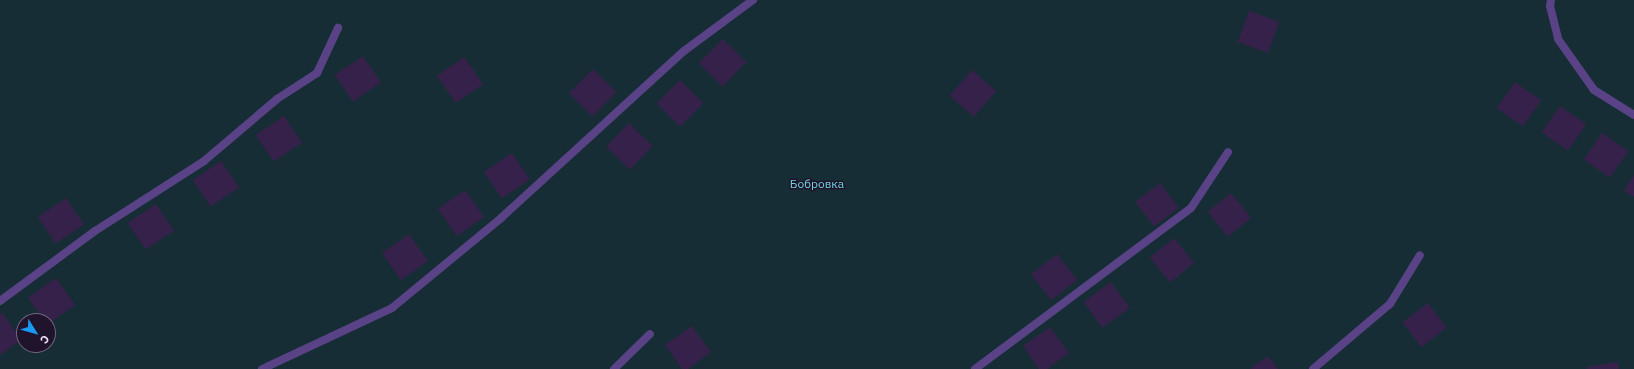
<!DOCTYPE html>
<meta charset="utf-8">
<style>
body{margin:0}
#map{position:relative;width:1634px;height:369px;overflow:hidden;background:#1f142c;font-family:"IBM Plex Sans",sans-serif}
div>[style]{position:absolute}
.green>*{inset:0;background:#172d35}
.building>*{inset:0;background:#36214b;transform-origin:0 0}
.minor>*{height:8px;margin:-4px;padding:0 4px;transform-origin:4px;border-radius:4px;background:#5a4287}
span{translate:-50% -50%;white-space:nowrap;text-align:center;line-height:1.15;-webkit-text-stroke:3px #1f142c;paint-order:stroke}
.park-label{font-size:12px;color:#6fd4da}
.north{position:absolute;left:16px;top:313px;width:40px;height:40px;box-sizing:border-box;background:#1f142c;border:1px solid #716680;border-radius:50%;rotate:127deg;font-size:11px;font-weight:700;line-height:16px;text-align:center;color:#ece0fd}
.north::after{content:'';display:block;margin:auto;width:14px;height:18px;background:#1999f0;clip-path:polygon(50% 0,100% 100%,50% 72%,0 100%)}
</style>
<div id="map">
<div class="green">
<div style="clip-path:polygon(evenodd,0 0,1634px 0,1634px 369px,0 369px,0 0,24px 321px,48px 321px,48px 345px,24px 345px,24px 321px)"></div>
</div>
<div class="building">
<div style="left:1249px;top:11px;width:32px;height:33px;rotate:20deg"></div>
<div style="left:723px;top:39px;width:33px;height:34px;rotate:45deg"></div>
<div style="left:363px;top:56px;width:32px;height:34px;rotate:56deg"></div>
<div style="left:464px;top:57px;width:33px;height:33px;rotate:55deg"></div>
<div style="left:593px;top:69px;width:33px;height:34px;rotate:45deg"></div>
<div style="left:972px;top:70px;width:32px;height:34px;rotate:41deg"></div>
<div style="left:680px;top:80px;width:33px;height:33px;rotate:45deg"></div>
<div style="left:1515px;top:82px;width:32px;height:32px;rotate:35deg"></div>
<div style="left:1560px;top:106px;width:32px;height:32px;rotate:35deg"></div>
<div style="left:284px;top:116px;width:32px;height:34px;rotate:56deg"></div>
<div style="left:629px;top:123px;width:33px;height:33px;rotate:44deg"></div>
<div style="left:1602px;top:133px;width:32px;height:32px;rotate:35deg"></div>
<div style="left:512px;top:153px;width:32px;height:34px;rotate:56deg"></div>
<div style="left:221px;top:161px;width:32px;height:34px;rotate:56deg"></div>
<div style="clip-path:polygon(1634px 175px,1634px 197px,1624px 190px)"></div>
<div style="left:1160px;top:183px;width:31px;height:31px;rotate:53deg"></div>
<div style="left:465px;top:190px;width:33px;height:33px;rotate:55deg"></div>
<div style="left:1231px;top:193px;width:32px;height:30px;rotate:51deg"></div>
<div style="left:66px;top:198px;width:32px;height:34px;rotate:56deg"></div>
<div style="left:156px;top:204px;width:32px;height:34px;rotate:56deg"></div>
<div style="left:409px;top:234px;width:33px;height:33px;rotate:55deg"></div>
<div style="left:1174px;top:238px;width:32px;height:31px;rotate:51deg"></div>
<div style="left:1057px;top:254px;width:33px;height:33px;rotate:52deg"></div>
<div style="left:56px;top:278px;width:33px;height:34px;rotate:55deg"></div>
<div style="left:1111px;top:282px;width:32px;height:34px;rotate:54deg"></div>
<div style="left:1428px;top:303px;width:31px;height:32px;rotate:53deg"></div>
<div style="clip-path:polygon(3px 313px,21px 340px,0 355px,0 315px)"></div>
<div style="clip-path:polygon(692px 326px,711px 352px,688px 369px,682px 369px,665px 345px)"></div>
<div style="clip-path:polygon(1050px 327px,1069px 353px,1047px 369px,1039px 369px,1023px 346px)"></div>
<div style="clip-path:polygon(1268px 356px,1278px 369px,1250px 369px)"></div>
<div style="clip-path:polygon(1618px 362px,1619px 369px,1587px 369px,1587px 367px)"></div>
</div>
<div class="minor">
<div style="left:1551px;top:0;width:6px;rotate:99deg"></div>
<div style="left:1550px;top:6px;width:34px;rotate:76deg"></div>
<div style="left:1558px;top:39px;width:62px;rotate:54.8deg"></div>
<div style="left:1594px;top:90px;width:47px;rotate:32deg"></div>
<div style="left:0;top:301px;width:118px;rotate:-36.4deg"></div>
<div style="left:95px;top:231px;width:130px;rotate:-32.7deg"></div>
<div style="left:204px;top:161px;width:96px;rotate:-40.3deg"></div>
<div style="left:277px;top:99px;width:48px;rotate:-33deg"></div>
<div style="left:317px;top:73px;width:50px;rotate:-65deg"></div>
<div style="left:262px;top:369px;width:144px;rotate:-25.1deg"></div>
<div style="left:392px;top:308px;width:141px;rotate:-39.5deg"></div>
<div style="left:501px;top:218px;width:248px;rotate:-42.4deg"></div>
<div style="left:684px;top:51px;width:86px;rotate:-36.5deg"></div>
<div style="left:614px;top:369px;width:50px;rotate:-44.2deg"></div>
<div style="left:975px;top:369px;width:269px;rotate:-36.7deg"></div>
<div style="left:1191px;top:208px;width:67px;rotate:-56.5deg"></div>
<div style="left:1313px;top:369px;width:101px;rotate:-40.2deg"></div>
<div style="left:1390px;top:304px;width:57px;rotate:-58.5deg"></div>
</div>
<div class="park-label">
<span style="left:817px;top:184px">Бобровка</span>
</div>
<div class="north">С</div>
</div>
